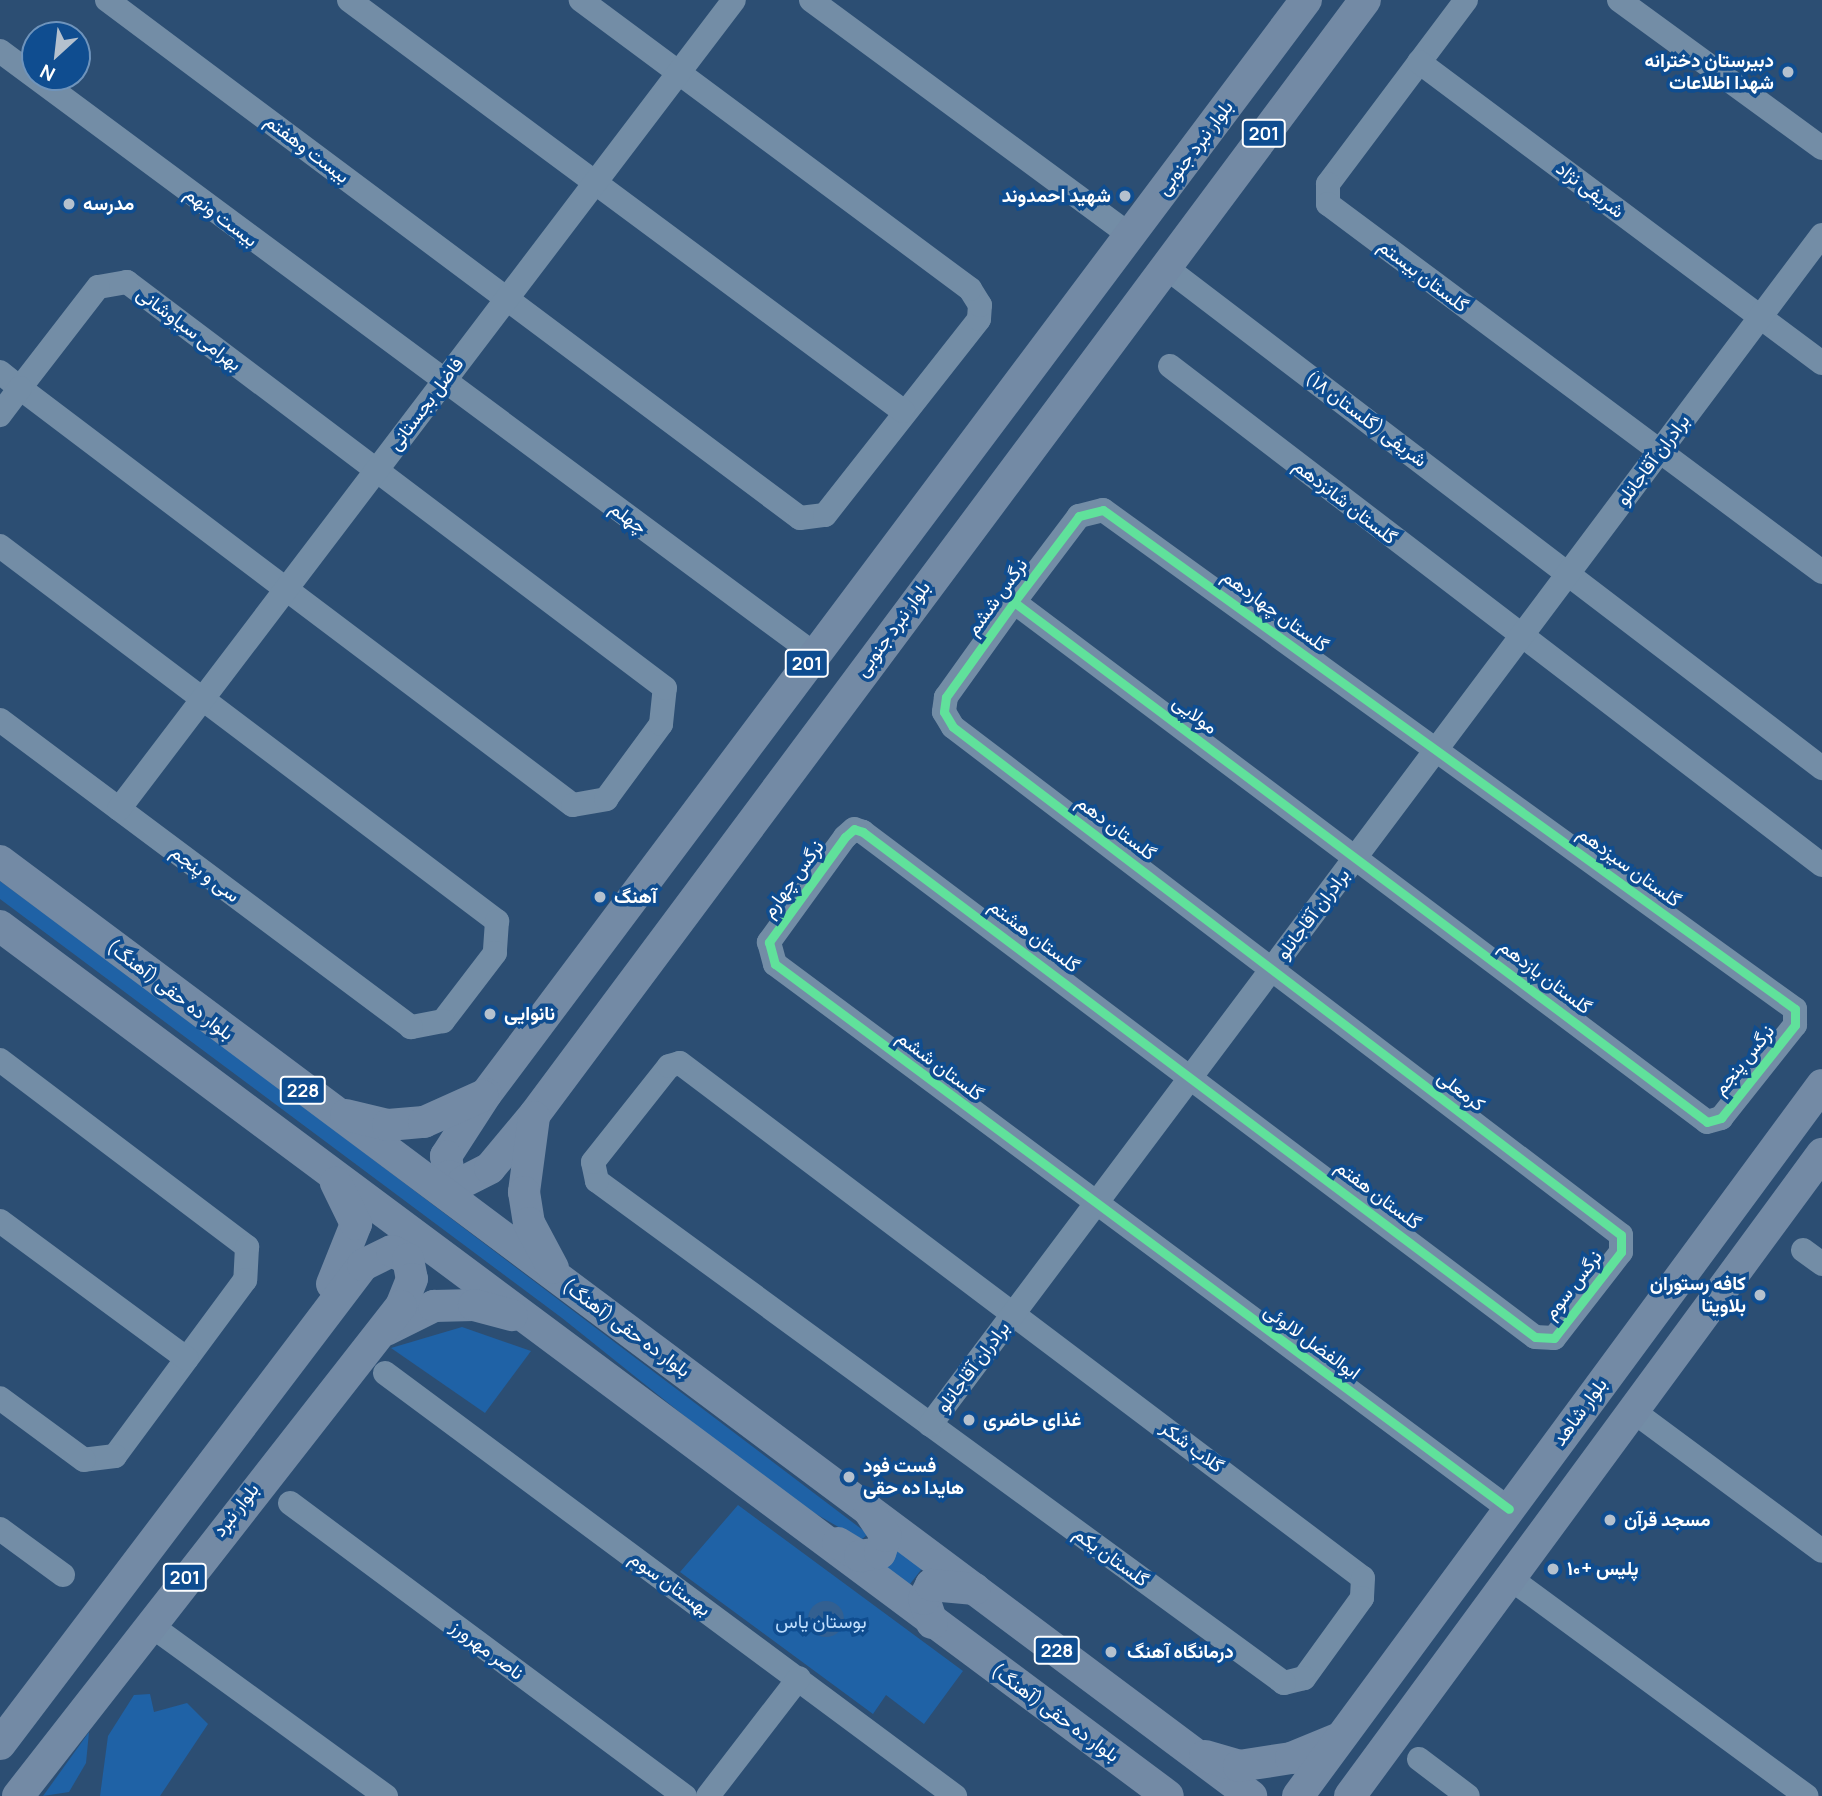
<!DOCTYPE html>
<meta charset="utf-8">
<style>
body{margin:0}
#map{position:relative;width:1822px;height:1796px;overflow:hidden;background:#2c4e73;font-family:Manrope,Vazirmatn,sans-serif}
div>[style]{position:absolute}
.green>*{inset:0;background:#1f62a6}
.water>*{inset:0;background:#336091}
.round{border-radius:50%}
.minor>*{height:24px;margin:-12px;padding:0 12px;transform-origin:12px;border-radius:12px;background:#738da6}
.major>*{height:32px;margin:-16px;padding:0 16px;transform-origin:16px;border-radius:16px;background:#738aa5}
.cycleway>*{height:9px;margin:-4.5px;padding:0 4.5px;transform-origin:4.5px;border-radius:4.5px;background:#60e19b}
.dots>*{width:19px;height:19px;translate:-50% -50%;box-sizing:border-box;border:4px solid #0f4d90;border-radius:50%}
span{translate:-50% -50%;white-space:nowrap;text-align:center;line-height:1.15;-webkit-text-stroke:7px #0f4d90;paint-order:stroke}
.shield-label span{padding:2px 5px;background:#0f4d90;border:2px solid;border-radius:5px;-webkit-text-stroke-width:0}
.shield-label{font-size:18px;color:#fff;font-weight:700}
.poi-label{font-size:19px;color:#fff;font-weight:700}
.right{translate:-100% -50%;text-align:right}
.left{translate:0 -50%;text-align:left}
.street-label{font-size:19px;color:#fff}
.park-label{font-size:19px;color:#c0dffe}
.north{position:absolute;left:21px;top:21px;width:70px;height:70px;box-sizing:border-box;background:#0f4d90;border:2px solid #6f94bc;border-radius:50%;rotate:207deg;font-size:19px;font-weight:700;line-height:28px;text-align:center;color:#fff}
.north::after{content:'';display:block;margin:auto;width:24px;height:32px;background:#b5c1ce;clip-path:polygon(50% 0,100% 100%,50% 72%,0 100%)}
</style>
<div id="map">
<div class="green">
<div style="clip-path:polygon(0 881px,193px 1023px,868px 1534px,861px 1540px,783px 1495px,562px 1318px,0 899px)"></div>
<div style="clip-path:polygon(462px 1327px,531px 1351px,485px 1413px,391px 1348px)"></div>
<div style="clip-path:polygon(738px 1505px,963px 1671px,924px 1724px,886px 1695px,873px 1714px,680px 1572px)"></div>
<div style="clip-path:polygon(897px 1548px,924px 1566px,910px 1584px,911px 1598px,870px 1567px)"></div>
<div style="clip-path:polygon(150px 1694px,154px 1712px,187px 1703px,208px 1724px,160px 1796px,100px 1796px,108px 1736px,134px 1695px)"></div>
<div style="clip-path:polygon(89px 1732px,86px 1763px,69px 1792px,43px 1796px)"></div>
</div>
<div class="water">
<div class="round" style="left:808px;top:1601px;width:36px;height:36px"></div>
</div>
<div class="minor">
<div style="left:107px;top:0;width:865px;rotate:36.78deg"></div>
<div style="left:800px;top:518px;width:25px;rotate:-7deg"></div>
<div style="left:825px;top:515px;width:249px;rotate:-51.8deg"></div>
<div style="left:979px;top:319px;width:14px;rotate:-86deg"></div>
<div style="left:980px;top:305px;width:19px;rotate:-122deg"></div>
<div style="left:970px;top:289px;width:485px;rotate:-143.4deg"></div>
<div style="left:349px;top:0;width:690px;rotate:36.57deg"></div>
<div style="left:811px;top:0;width:396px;rotate:36.4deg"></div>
<div style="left:1466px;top:0;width:230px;rotate:126.9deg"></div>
<div style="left:1328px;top:184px;width:20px;rotate:90deg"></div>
<div style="left:1328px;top:204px;width:616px;rotate:36.68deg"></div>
<div style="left:1619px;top:0;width:251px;rotate:36.1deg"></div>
<div style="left:0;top:51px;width:1013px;rotate:36.53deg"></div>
<div style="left:1419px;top:62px;width:503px;rotate:36.76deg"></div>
<div style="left:1164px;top:266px;width:828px;rotate:37.34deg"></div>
<div style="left:1170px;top:366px;width:821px;rotate:37.43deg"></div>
<div style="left:0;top:372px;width:26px;rotate:39deg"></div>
<div style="left:20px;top:388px;width:333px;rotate:37.1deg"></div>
<div style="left:286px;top:589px;width:359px;rotate:37deg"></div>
<div style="left:573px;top:805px;width:34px;rotate:-10deg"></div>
<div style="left:606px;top:799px;width:93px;rotate:-53.7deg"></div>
<div style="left:661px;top:724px;width:36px;rotate:-84deg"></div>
<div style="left:665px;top:688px;width:674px;rotate:-142.96deg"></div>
<div style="left:127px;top:282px;width:29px;rotate:170deg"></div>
<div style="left:98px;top:287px;width:128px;rotate:127.7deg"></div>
<div style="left:20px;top:388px;width:34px;rotate:127deg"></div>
<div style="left:0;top:546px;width:623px;rotate:37.04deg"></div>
<div style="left:497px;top:921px;width:32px;rotate:94deg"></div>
<div style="left:495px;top:953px;width:86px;rotate:127.4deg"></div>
<div style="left:443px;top:1021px;width:33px;rotate:169deg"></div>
<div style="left:411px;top:1027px;width:513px;rotate:-143.24deg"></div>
<div style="left:1014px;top:602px;width:866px;rotate:36.88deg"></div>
<div style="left:1707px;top:1122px;width:15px;rotate:-16deg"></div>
<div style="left:1721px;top:1118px;width:119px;rotate:-51.5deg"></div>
<div style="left:1795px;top:1025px;width:16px;rotate:-90deg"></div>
<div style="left:1795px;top:1009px;width:853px;rotate:-144.2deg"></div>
<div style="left:1103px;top:510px;width:25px;rotate:166deg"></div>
<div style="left:1079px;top:516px;width:108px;rotate:127.1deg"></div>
<div style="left:1014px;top:602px;width:117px;rotate:125.6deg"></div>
<div style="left:946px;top:697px;width:15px;rotate:98deg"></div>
<div style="left:944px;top:712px;width:17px;rotate:59deg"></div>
<div style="left:953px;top:727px;width:839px;rotate:37.25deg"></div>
<div style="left:1621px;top:1235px;width:17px;rotate:90deg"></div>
<div style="left:1621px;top:1252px;width:109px;rotate:127.9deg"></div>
<div style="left:1554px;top:1338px;width:19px;rotate:-177deg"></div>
<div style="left:1535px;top:1337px;width:841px;rotate:-143.08deg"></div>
<div style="left:863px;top:832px;width:9px;rotate:-162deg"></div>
<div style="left:854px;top:829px;width:12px;rotate:138deg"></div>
<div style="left:845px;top:837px;width:130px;rotate:125.9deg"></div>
<div style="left:769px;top:942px;width:23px;rotate:75deg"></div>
<div style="left:775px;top:964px;width:914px;rotate:36.59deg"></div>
<div style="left:119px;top:809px;width:1016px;rotate:-52.76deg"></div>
<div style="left:0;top:1060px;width:310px;rotate:37.1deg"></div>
<div style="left:247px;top:1247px;width:33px;rotate:93deg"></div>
<div style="left:245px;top:1280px;width:219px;rotate:126.5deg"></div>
<div style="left:115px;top:1456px;width:31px;rotate:173deg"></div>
<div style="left:84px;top:1460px;width:104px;rotate:-143.6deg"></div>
<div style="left:680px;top:1063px;width:855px;rotate:37.02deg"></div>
<div style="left:1363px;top:1578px;width:20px;rotate:93deg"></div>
<div style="left:1362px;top:1598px;width:99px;rotate:125.9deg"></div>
<div style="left:1304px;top:1678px;width:21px;rotate:166deg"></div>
<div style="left:1284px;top:1683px;width:851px;rotate:-143.84deg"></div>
<div style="left:597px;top:1181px;width:19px;rotate:-102deg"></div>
<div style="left:593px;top:1162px;width:122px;rotate:-51.6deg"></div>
<div style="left:669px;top:1066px;width:11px;rotate:-15deg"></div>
<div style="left:0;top:1221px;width:232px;rotate:36.4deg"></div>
<div style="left:1803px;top:1250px;width:24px;rotate:36deg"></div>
<div style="left:385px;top:1373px;width:710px;rotate:36.58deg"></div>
<div style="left:1633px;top:1411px;width:235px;rotate:36.5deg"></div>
<div style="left:930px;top:1425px;width:1487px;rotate:-53.15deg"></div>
<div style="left:290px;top:1503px;width:492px;rotate:36.6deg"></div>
<div style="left:0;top:1529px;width:78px;rotate:36.1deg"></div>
<div style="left:1522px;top:1587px;width:353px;rotate:36.3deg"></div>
<div style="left:149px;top:1624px;width:293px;rotate:36deg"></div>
<div style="left:1419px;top:1759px;width:61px;rotate:37.1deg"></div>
<div style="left:708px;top:1796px;width:149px;rotate:-52.4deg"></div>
</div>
<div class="major">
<div style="left:1306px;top:0;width:1367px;rotate:126.85deg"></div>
<div style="left:486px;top:1094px;width:74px;rotate:122.8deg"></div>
<div style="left:446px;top:1156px;width:20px;rotate:81deg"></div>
<div style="left:449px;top:1176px;width:15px;rotate:23deg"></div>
<div style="left:463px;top:1182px;width:30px;rotate:-27deg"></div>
<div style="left:490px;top:1168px;width:70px;rotate:-50.2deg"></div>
<div style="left:535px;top:1114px;width:1389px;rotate:-53.31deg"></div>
<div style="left:0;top:861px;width:1562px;rotate:36.77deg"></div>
<div style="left:0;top:926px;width:1456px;rotate:36.68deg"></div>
<div style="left:346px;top:1115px;width:43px;rotate:13.4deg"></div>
<div style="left:388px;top:1125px;width:36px;rotate:-5deg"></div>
<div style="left:424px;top:1122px;width:64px;rotate:-24.1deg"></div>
<div style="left:534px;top:1117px;width:76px;rotate:97.6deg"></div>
<div style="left:524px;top:1192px;width:31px;rotate:81deg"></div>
<div style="left:529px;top:1223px;width:51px;rotate:61.9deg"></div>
<div style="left:332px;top:1284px;width:65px;rotate:-68.2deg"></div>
<div style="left:356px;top:1224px;width:46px;rotate:-116deg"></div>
<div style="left:386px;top:1330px;width:54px;rotate:-26.6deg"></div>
<div style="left:434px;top:1306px;width:40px;rotate:-1.4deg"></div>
<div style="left:474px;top:1305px;width:39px;rotate:15deg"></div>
<div style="left:838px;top:1543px;width:26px;rotate:31deg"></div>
<div style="left:860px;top:1556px;width:20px;rotate:-9deg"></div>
<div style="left:880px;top:1553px;width:18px;rotate:-71deg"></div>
<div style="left:886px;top:1536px;width:30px;rotate:-124deg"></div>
<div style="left:932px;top:1623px;width:25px;rotate:-108deg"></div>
<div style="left:924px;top:1599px;width:16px;rotate:-63deg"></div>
<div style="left:931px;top:1585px;width:44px;rotate:5.2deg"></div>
<div style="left:0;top:1744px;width:601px;rotate:-52.84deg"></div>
<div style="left:363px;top:1265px;width:32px;rotate:-26deg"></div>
<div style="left:392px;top:1251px;width:18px;rotate:27deg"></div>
<div style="left:408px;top:1259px;width:20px;rotate:79deg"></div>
<div style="left:412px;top:1279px;width:29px;rotate:112deg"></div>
<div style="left:401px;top:1306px;width:622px;rotate:128.01deg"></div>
<div style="left:1205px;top:1756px;width:35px;rotate:16deg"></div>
<div style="left:1239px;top:1766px;width:53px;rotate:-8.7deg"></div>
<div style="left:1291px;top:1758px;width:50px;rotate:-22.4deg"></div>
<div style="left:1298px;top:1796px;width:883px;rotate:-53.61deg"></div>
<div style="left:1350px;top:1796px;width:797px;rotate:-53.68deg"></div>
</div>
<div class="cycleway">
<div style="left:1014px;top:602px;width:866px;rotate:36.88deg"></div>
<div style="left:1707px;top:1122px;width:15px;rotate:-16deg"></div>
<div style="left:1721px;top:1118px;width:119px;rotate:-51.5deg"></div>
<div style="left:1795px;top:1025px;width:16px;rotate:-90deg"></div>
<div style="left:1795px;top:1009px;width:853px;rotate:-144.2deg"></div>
<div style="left:1103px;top:510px;width:25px;rotate:166deg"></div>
<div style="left:1079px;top:516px;width:108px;rotate:127.1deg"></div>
<div style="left:1014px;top:602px;width:117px;rotate:125.6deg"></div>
<div style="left:946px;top:697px;width:15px;rotate:98deg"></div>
<div style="left:944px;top:712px;width:17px;rotate:59deg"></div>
<div style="left:953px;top:727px;width:839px;rotate:37.25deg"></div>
<div style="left:1621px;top:1235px;width:17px;rotate:90deg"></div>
<div style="left:1621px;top:1252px;width:109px;rotate:127.9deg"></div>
<div style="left:1554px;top:1338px;width:19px;rotate:-177deg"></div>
<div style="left:1535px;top:1337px;width:841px;rotate:-143.08deg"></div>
<div style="left:863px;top:832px;width:9px;rotate:-162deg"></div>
<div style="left:854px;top:829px;width:12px;rotate:138deg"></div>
<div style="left:845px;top:837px;width:130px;rotate:125.9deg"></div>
<div style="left:769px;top:942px;width:23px;rotate:75deg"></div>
<div style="left:775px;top:964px;width:914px;rotate:36.59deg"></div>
</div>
<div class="dots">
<div style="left:1788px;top:72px;background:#b5c1ce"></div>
<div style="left:1125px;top:196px;background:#b5c1ce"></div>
<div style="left:69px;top:204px;background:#b5c1ce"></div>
<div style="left:600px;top:897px;background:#b5c1ce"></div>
<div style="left:490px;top:1014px;background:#b5c1ce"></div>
<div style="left:1760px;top:1295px;background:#b5c1ce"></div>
<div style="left:969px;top:1420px;background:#b5c1ce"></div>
<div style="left:849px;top:1477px;background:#b5c1ce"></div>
<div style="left:1610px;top:1520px;background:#b5c1ce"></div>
<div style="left:1553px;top:1569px;background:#b5c1ce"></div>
<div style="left:1111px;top:1652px;background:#b5c1ce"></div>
</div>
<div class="shield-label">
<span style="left:1264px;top:133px">201</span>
<span style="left:807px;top:663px">201</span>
<span style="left:303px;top:1090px">228</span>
<span style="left:185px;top:1577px">201</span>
<span style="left:1057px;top:1650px">228</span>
</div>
<div class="poi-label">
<span class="right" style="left:1774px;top:72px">دبیرستان دخترانه<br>شهدا اطلاعات</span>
<span class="right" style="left:1111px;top:196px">شهید احمدوند</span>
<span class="left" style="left:83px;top:204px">مدرسه</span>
<span class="left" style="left:614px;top:897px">آهنگ</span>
<span class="left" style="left:504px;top:1014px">نانوایی</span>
<span class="right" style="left:1746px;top:1295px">کافه رستوران<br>بلاویتا</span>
<span class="left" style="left:983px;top:1420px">غذای حاضری</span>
<span class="left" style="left:863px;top:1477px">فست فود<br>هایدا ده حقی</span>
<span class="left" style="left:1624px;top:1520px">مسجد قرآن</span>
<span class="left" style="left:1567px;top:1569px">پلیس +۱۰</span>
<span class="left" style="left:1127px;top:1652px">درمانگاه آهنگ</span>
</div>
<div class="street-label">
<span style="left:1195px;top:148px;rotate:-53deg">بلوار نبرد جنوبی</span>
<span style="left:307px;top:149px;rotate:37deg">بیست وهفتم</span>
<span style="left:1590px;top:190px;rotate:37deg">شریفی نژاد</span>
<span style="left:221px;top:217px;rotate:37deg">بیست ونهم</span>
<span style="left:1423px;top:276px;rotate:37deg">گلستان بیستم</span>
<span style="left:189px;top:329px;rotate:37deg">بهرامی سیاوشانی</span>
<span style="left:426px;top:404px;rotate:-53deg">فاضل بجستانی</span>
<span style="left:1366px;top:419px;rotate:37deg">شریفی (گلستان ۱۸)</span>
<span style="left:1653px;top:460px;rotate:-53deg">برادران آقاجانلو</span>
<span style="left:1345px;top:502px;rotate:38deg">گلستان شانزدهم</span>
<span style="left:628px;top:518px;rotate:36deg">چهلم</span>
<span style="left:997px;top:597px;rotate:-54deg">نرگس ششم</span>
<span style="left:1275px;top:611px;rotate:36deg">گلستان چهاردهم</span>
<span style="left:893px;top:629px;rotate:-54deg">بلوار نبرد جنوبی</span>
<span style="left:1195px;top:715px;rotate:37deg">مولایی</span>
<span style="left:1116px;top:828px;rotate:37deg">گلستان دهم</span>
<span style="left:1629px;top:867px;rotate:36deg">گلستان سیزدهم</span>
<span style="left:205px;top:874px;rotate:37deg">سی و پنجم</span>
<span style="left:793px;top:879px;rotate:-54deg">نرگس چهارم</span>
<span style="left:1313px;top:914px;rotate:-53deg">برادران آقاجانلو</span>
<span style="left:1034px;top:936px;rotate:37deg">گلستان هشتم</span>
<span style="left:1545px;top:977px;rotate:37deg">گلستان یازدهم</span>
<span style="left:170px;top:990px;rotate:37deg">بلوار ده حقی (آهنگ)</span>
<span style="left:1744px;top:1060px;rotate:-51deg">نرگس پنجم</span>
<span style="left:940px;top:1066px;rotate:37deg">گلستان ششم</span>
<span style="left:1461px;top:1091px;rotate:37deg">کرمعلی</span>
<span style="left:1378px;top:1195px;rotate:37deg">گلستان هفتم</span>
<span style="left:1573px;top:1285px;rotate:-52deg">نرگس سوم</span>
<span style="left:626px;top:1328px;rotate:36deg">بلوار ده حقی (آهنگ)</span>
<span style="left:1312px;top:1342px;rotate:36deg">ابوالفضل لالوئی</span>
<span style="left:973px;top:1367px;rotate:-53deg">برادران آقاجانلو</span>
<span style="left:1580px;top:1412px;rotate:-54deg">بلوار شاهد</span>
<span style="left:1192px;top:1447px;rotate:37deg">گلاب شکر</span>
<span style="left:236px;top:1510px;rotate:-52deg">بلوار نبرد</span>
<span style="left:1111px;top:1557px;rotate:36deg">گلستان یکم</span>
<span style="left:670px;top:1584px;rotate:36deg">بهستان سوم</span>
<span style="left:487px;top:1650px;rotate:37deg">ناصر مهرورز</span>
<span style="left:1055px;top:1713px;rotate:36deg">بلوار ده حقی (آهنگ)</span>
</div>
<div class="park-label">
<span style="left:821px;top:1622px">بوستان یاس</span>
</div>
<div class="north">N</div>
</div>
